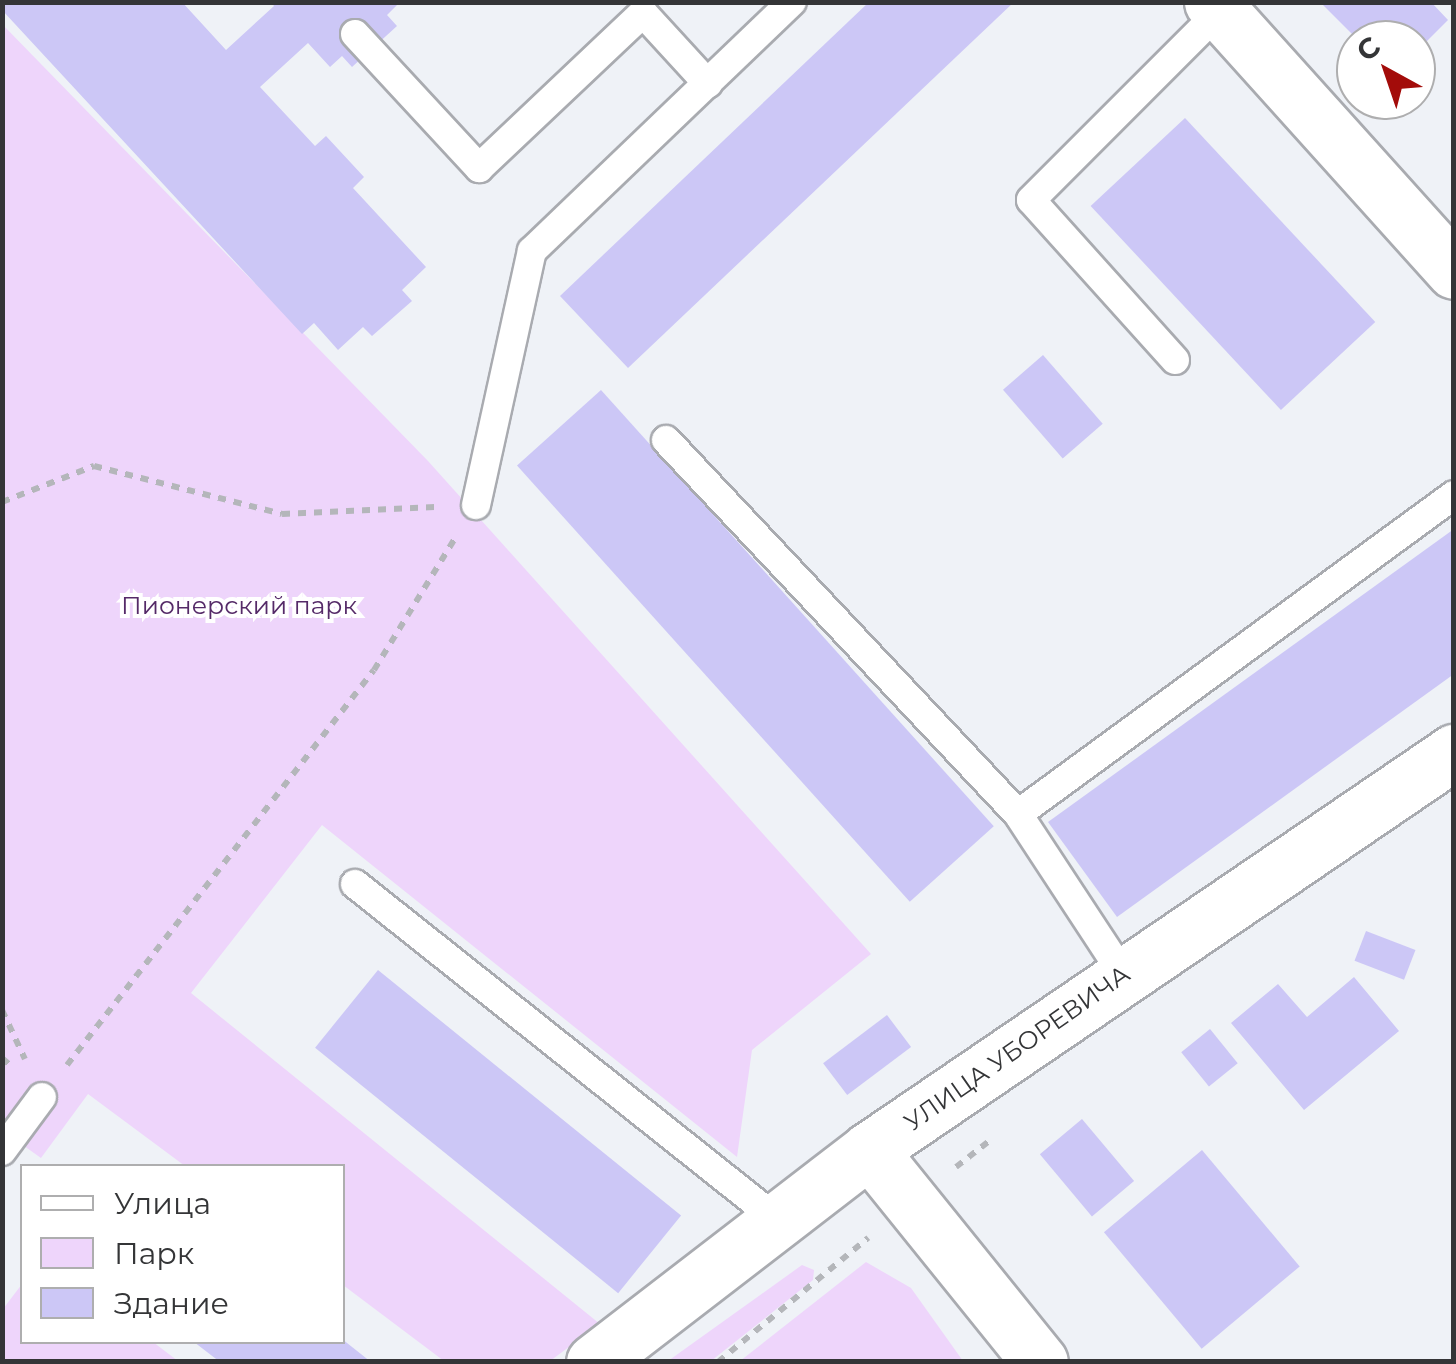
<!DOCTYPE html>
<meta charset="utf-8">
<style>
body{margin:0}
#map{position:relative;width:1456px;height:1364px;overflow:hidden;background:#eff2f7;font-family:Montserrat,sans-serif}
div>[style]{position:absolute}
.green>*{inset:0;background:#eed5fb}
.building>*{inset:0;background:#ccc7f6;transform-origin:0 0}
.path>*{height:6px;margin-top:-3px;transform-origin:0;background:repeating-linear-gradient(90deg,#b4b6ba 0 8px,transparent 0 16px)}
.roads{filter:drop-shadow(2px 0 #a9abb0) drop-shadow(-2px 0 #a9abb0) drop-shadow(0 2px #a9abb0) drop-shadow(0 -2px #a9abb0)}
.lane>*{height:28px;margin:-14px;padding:0 14px;transform-origin:14px;border-radius:14px;background:#fff}
.street>*{height:55px;margin:-27.5px;padding:0 27.5px;transform-origin:27.5px;border-radius:27.5px;background:#fff}
.secondary>*{height:55px;margin:-27.5px;padding:0 27.5px;transform-origin:27.5px;border-radius:27.5px;background:#fff}
span{translate:-50% -50%;white-space:nowrap;text-align:center;line-height:1.15;-webkit-text-stroke:8px #fff;paint-order:stroke}
.park-label{font-size:25px;color:#552a68}
.street-label{font-size:25px;color:#343537}
.frame{position:absolute;inset:0;border:5px solid #343537;pointer-events:none}
.legend{position:absolute;left:20px;top:1164px;width:325px;height:180px;box-sizing:border-box;background:#fff;border:2px solid #aeaeaf;margin:0;padding:12px 18px;list-style:none;font-size:30px;color:#343537}
.legend li{display:flex;align-items:center;gap:20px;height:50px}
.legend b{width:50px;border:2px solid #aeaeaf}
.north{position:absolute;left:1336px;top:20px;width:100px;height:100px;box-sizing:border-box;background:#fff;border:2px solid #aeaeaf;border-radius:50%;rotate:320deg;font-size:28px;font-weight:700;line-height:40px;text-align:center;color:#343537}
.north::after{content:'';display:block;margin:auto;width:35px;height:45px;background:#a30c0a;clip-path:polygon(50% 0,100% 100%,50% 72%,0 100%)}
</style>
<div id="map">
<div class="green">
<div style="clip-path:polygon(2px 24px,428px 461px,871px 954px,752px 1050px,737px 1157px,322px 825px,191px 993px,600px 1324px,550px 1361px,444px 1361px,343px 1285px,342px 1166px,185px 1166px,88px 1094px,41px 1158px,3px 1131px)"></div>
<div style="clip-path:polygon(866px 1262px,911px 1288px,963px 1361px,740px 1361px)"></div>
<div style="clip-path:polygon(802px 1265px,814px 1270px,813px 1280px,711px 1361px,668px 1361px)"></div>
<div style="clip-path:polygon(22px 1284px,22px 1342px,153px 1342px,178px 1361px,3px 1361px,3px 1309px)"></div>
</div>
<div class="building">
<div style="clip-path:polygon(2px 2px,182px 2px,226px 50px,274px 6px,271px 2px,400px 2px,387px 15px,397px 26px,352px 67px,342px 56px,330px 67px,308px 43px,260px 87px,315px 146px,326px 136px,364px 177px,353px 188px,426px 267px,402px 290px,412px 301px,372px 336px,363px 327px,338px 350px,314px 323px,302px 334px,2px 10px)"></div>
<div style="clip-path:polygon(869px 2px,1014px 2px,628px 368px,560px 296px)"></div>
<div style="clip-path:polygon(1320px 2px,1431px 2px,1448px 20px,1416px 52px,1416px 40px,1358px 40px)"></div>
<div style="left:1185px;top:118px;width:279px;height:129px;rotate:47deg"></div>
<div style="left:1043px;top:355px;width:91px;height:53px;rotate:49deg"></div>
<div style="left:601px;top:390px;width:587px;height:113px;rotate:48deg"></div>
<div style="clip-path:polygon(1454px 529px,1454px 674px,1117px 917px,1048px 822px)"></div>
<div style="left:1366px;top:931px;width:53px;height:32px;rotate:21deg"></div>
<div style="left:378px;top:970px;width:390px;height:100px;rotate:39deg"></div>
<div style="clip-path:polygon(1354px 977px,1399px 1031px,1304px 1110px,1231px 1023px,1278px 984px,1307px 1017px)"></div>
<div style="left:887px;top:1015px;width:40px;height:80px;rotate:53deg"></div>
<div style="left:1210px;top:1029px;width:44px;height:37px;rotate:51deg"></div>
<div style="left:1082px;top:1119px;width:81px;height:55px;rotate:50deg"></div>
<div style="left:1202px;top:1150px;width:152px;height:128px;rotate:50deg"></div>
<div style="clip-path:polygon(342px 1339px,371px 1362px,220px 1362px,194px 1342px)"></div>
</div>
<div class="path">
<div style="left:2px;top:502px;width:99px;rotate:-21.4deg"></div>
<div style="left:94px;top:466px;width:194px;rotate:14.3deg"></div>
<div style="left:282px;top:514px;width:153px;rotate:-2.6deg"></div>
<div style="left:2px;top:1010px;width:54px;rotate:64.9deg"></div>
<div style="left:2px;top:1058px;width:15px;rotate:42deg"></div>
<div style="left:67px;top:1065px;width:500px;rotate:-52.15deg"></div>
<div style="left:374px;top:670px;width:153px;rotate:-58.4deg"></div>
<div style="left:956px;top:1167px;width:42px;rotate:-38.2deg"></div>
<div style="left:718px;top:1362px;width:195px;rotate:-39.6deg"></div>
</div>
<div class="roads">
<div class="lane">
<div style="left:355px;top:34px;width:183px;rotate:47.2deg"></div>
<div style="left:479px;top:168px;width:226px;rotate:-43.4deg"></div>
<div style="left:643px;top:13px;width:96px;rotate:47.5deg"></div>
<div style="left:1175px;top:360px;width:215px;rotate:-132deg"></div>
<div style="left:1031px;top:200px;width:267px;rotate:-45deg"></div>
<div style="left:666px;top:440px;width:514px;rotate:46.74deg"></div>
<div style="left:476px;top:505px;width:260px;rotate:-77.6deg"></div>
<div style="left:532px;top:251px;width:360px;rotate:-43.8deg"></div>
<div style="left:355px;top:884px;width:537px;rotate:38.49deg"></div>
<div style="left:1123px;top:974px;width:191px;rotate:-123.3deg"></div>
<div style="left:1018px;top:814px;width:540px;rotate:-36.19deg"></div>
<div style="left:2px;top:1151px;width:67px;rotate:-53.5deg"></div>
</div>
<div class="street">
<div style="left:1212px;top:2px;width:362px;rotate:48deg"></div>
<div style="left:869px;top:1150px;width:272px;rotate:51.1deg"></div>
</div>
<div class="secondary">
<div style="left:594px;top:1362px;width:347px;rotate:-37.6deg"></div>
<div style="left:869px;top:1150px;width:708px;rotate:-34.23deg"></div>
</div>
</div>
<div class="park-label">
<span style="left:239px;top:605px">Пионерский парк</span>
</div>
<div class="street-label">
<span style="left:1017px;top:1048px;rotate:-35deg">УЛИЦА УБОРЕВИЧА</span>
</div>
<div class="frame"></div>
<ul class="legend">
<li><b style="height:12px;background:#fff"></b>Улица</li>
<li><b style="height:28px;background:#eed5fb"></b>Парк</li>
<li><b style="height:28px;background:#ccc7f6"></b>Здание</li>
</ul>
<div class="north">С</div>
</div>
